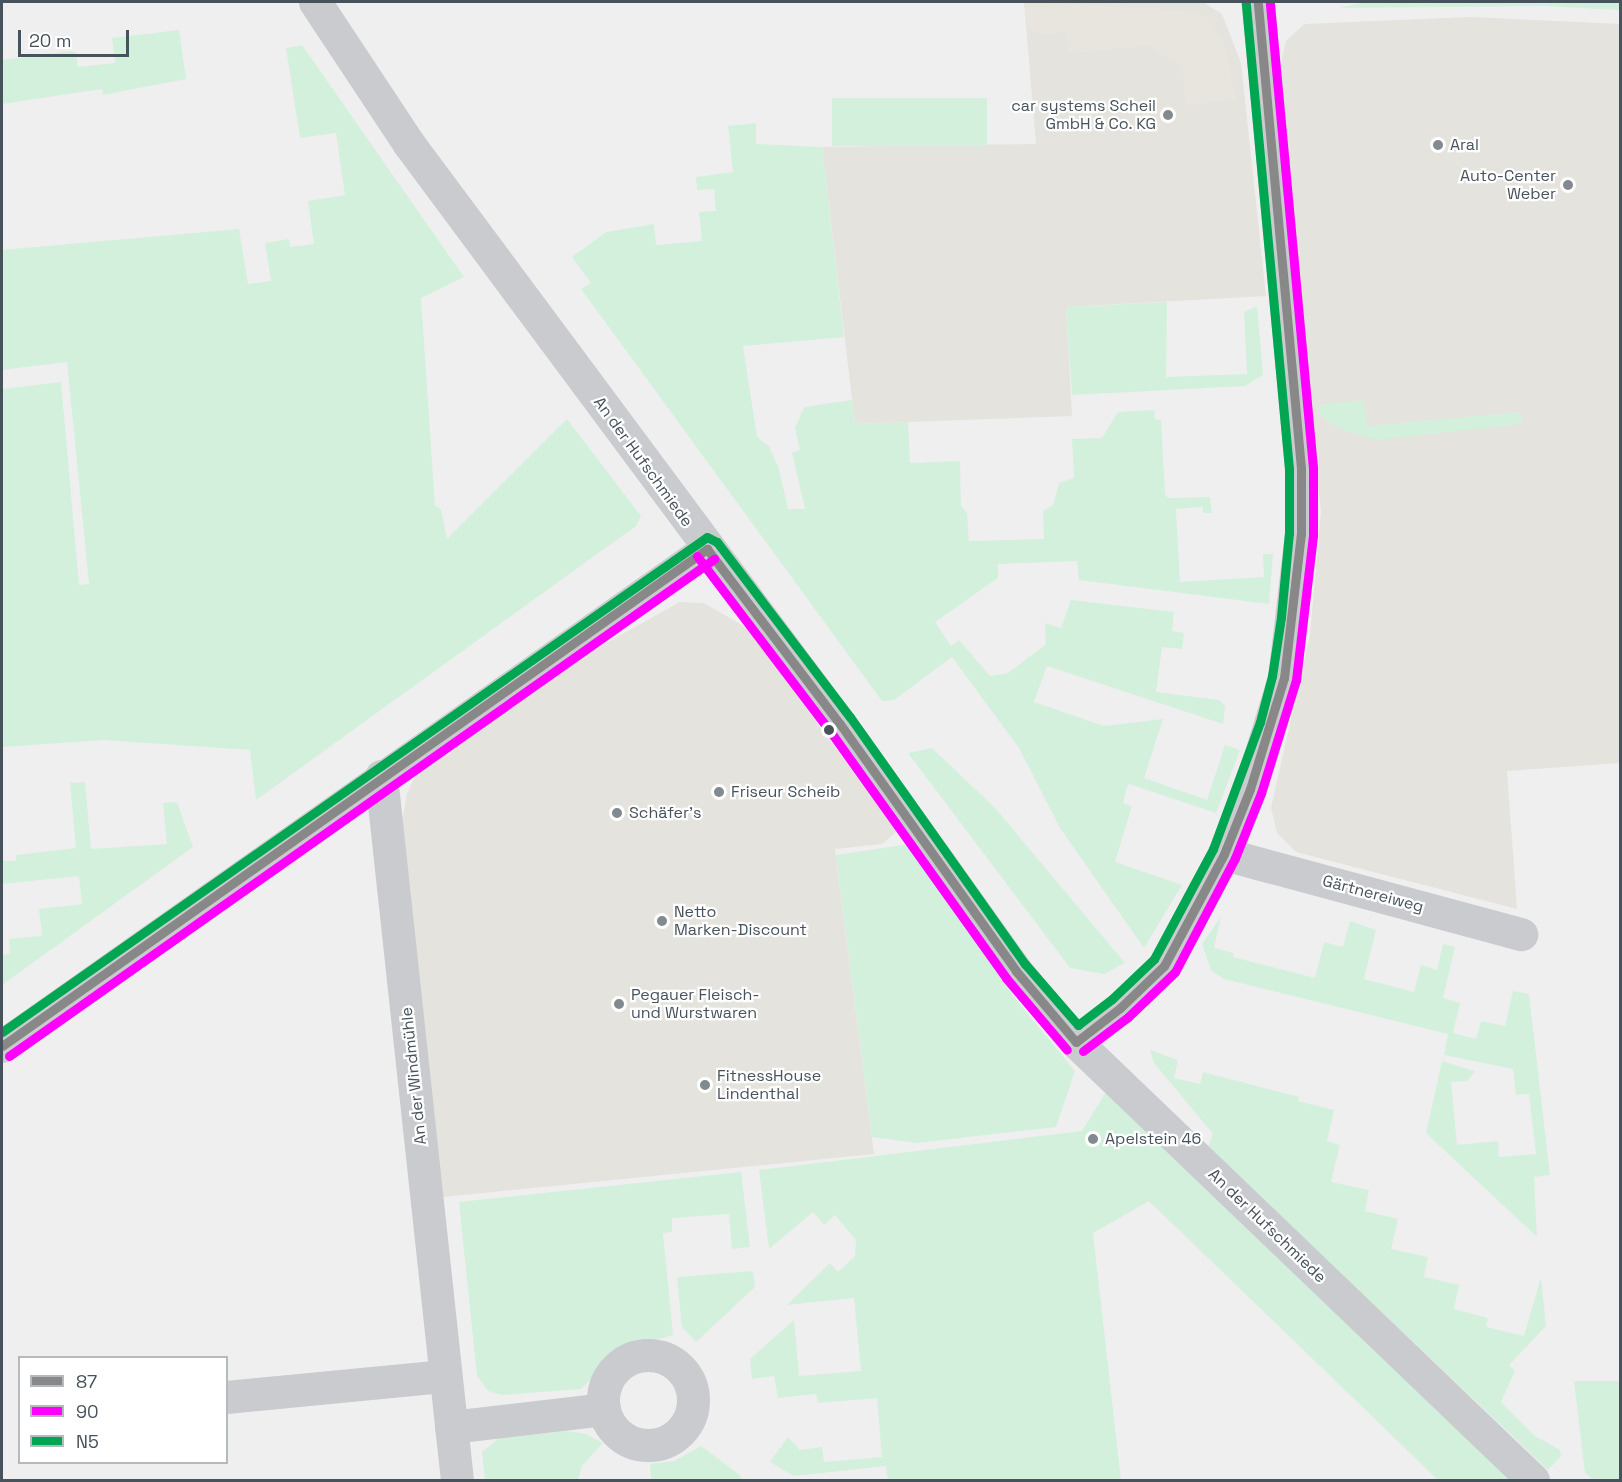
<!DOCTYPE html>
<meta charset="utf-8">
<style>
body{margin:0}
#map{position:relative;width:1622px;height:1482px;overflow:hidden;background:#f0efef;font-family:"Space Grotesk",sans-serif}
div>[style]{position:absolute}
.commercial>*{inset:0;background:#e5e3dd}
.green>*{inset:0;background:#d3f0dd;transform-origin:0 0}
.sand>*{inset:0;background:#e8e4de}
.street>*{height:33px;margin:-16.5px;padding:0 16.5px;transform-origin:16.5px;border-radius:16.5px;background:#c9cbce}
.street>.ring{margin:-16.5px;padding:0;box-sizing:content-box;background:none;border:33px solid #c9cbce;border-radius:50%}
.bus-1>*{height:9px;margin:-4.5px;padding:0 4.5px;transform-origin:4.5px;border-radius:4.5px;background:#888}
.bus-2>*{height:9px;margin:-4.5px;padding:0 4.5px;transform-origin:4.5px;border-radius:4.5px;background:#f0f}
.bus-3>*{height:9px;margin:-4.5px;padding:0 4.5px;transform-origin:4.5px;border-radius:4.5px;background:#00a651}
.dots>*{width:16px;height:16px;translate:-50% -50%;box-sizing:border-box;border:3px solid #fff;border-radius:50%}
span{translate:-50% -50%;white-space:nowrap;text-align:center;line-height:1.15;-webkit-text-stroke:4.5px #fff;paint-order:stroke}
.poi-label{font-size:16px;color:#46525c}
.right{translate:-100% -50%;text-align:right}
.left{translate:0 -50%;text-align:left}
.street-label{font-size:16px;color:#46525c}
.frame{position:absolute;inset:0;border:3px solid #46525c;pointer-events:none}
.legend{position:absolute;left:18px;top:1356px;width:210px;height:108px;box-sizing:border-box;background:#fff;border:2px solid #b5babe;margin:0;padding:8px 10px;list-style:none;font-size:18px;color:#46525c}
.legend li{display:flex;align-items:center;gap:12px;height:30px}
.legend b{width:30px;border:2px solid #b5babe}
.scale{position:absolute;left:18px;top:30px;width:111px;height:27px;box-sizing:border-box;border:3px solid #46525c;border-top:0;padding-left:8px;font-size:18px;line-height:21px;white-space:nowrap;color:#46525c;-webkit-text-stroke:4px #fff;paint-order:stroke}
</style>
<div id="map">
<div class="commercial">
<div style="clip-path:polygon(1024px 2px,1203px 2px,1222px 14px,1241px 63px,1266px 296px,1066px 307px,1072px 416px,855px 424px,822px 147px,1036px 144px)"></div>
<div style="clip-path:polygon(1470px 17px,1620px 24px,1620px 763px,1507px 771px,1517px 909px,1296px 852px,1277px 833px,1271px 808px,1310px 635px,1321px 511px,1277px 85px,1282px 58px,1286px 41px,1304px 24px)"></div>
<div style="clip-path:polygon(680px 602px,704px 603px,747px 628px,897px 831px,882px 844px,835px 849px,874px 1154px,443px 1197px,402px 821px,407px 794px,416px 773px,565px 666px)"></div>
</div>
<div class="green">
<div style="clip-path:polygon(1365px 2px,1620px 2px,1620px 10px,1542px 6px,1339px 8px)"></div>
<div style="clip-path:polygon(179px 30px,186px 79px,103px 95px,102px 89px,2px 104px,2px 60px,70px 51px,76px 52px,78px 67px,115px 63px,112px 38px)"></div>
<div style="clip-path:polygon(302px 45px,464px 277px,421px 298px,435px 506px,441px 509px,447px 539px,567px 419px,641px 516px,636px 526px,256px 800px,250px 750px,104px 740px,2px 747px,2px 389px,61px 382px,79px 585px,89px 584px,67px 362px,2px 370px,2px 250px,239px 229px,248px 284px,271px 281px,265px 243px,289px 239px,290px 247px,314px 244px,308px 201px,345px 195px,336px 133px,300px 138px,286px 48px)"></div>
<div style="left:832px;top:98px;width:155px;height:48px"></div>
<div style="clip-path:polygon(756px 123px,756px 144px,822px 147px,844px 337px,743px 346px,757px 437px,769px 446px,779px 469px,788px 509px,805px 509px,792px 453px,800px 450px,795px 428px,804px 407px,852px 400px,855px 424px,908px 422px,910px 463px,960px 461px,961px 506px,967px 513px,969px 541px,1044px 539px,1043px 511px,1053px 505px,1059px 483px,1074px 478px,1072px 439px,1102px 438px,1118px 412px,1154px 410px,1155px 419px,1161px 420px,1165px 494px,1168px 498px,1210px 497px,1212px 513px,1203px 513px,1203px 507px,1176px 509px,1180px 582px,1264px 577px,1263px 554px,1273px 554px,1269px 604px,1079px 580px,1077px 561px,998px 564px,998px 578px,935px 622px,951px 646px,959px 640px,990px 676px,1008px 673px,1046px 644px,1045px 623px,1061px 628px,1071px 600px,1174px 612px,1172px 631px,1184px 633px,1182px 649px,1162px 647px,1156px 692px,1219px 700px,1225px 706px,1223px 724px,1047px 666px,1034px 702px,1104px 726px,1163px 719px,1144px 778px,1207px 800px,1225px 745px,1240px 750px,1216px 813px,1129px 784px,1127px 787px,1123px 803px,1132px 806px,1115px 862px,1182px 885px,1144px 948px,1060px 828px,1019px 748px,952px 657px,894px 700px,882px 701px,581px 289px,591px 283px,572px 257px,606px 232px,654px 224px,656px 245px,702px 241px,699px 212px,716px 211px,714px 189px,697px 190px,696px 177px,733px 172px,728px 126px)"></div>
<div style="clip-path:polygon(1167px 302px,1166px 377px,1247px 374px,1244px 312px,1257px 306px,1263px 375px,1245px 386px,1072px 395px,1066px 307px)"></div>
<div style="clip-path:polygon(1363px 400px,1367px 426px,1521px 412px,1522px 424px,1376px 440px,1337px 428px,1321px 416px,1319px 405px)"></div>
<div style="clip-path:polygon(932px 748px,996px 809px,1125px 963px,1104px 974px,1070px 968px,908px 753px)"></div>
<div style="clip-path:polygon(85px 782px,91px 849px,167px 844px,163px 803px,177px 802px,193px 847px,2px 985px,2px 955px,10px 954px,9px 939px,42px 936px,39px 909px,82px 904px,79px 876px,2px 884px,2px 861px,16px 861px,16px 855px,76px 848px,70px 783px)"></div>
<div style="clip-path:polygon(909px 844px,1014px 997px,1075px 1071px,1056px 1127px,917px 1143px,872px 1137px,836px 855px)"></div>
<div style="clip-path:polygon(1221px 917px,1214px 948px,1234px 953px,1233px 957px,1315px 978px,1324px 942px,1343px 947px,1350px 921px,1376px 930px,1364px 979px,1414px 992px,1421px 965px,1437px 970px,1443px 944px,1455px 947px,1443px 998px,1460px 1003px,1453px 1033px,1476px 1039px,1481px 1021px,1505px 1026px,1513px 991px,1529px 994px,1550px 1175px,1534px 1177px,1537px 1237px,1426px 1133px,1442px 1061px,1475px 1071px,1467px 1081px,1451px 1082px,1457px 1145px,1498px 1141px,1499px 1157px,1536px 1154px,1529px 1094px,1516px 1095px,1513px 1069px,1444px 1055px,1448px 1034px,1224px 979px,1211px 970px,1202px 944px)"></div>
<div style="clip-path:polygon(1150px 1050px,1178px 1060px,1174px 1078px,1200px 1084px,1203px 1072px,1299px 1097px,1298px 1101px,1334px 1110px,1327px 1141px,1340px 1145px,1331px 1182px,1369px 1190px,1365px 1211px,1398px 1219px,1391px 1249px,1428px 1257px,1424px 1277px,1459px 1285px,1454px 1309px,1488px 1318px,1486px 1327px,1524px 1336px,1541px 1277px,1546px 1326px,1509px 1365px,1515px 1371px,1501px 1402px,1535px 1436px,1560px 1450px,1561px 1456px,1548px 1470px,1208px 1147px,1213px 1134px,1154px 1063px)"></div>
<div style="clip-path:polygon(1106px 1092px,1512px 1480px,1438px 1480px,1149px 1201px,1093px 1233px,1121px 1480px,888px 1480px,886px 1466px,794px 1476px,770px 1462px,788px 1437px,800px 1450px,822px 1447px,824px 1462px,882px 1457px,877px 1398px,818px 1403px,816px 1394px,778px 1398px,774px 1376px,752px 1379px,750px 1359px,794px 1320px,799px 1376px,861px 1371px,854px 1298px,787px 1305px,830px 1263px,838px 1272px,855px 1256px,856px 1240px,835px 1215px,824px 1225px,813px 1212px,769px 1249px,759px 1170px,1082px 1131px)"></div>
<div style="clip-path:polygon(741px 1172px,750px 1247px,732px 1249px,729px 1214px,672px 1218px,672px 1232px,663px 1233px,673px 1335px,622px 1349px,581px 1389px,502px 1395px,488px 1391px,477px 1376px,459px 1202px)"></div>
<div style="clip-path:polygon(753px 1271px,755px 1287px,696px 1342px,682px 1327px,677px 1277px)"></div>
<div style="clip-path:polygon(1574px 1381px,1620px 1381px,1620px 1480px,1593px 1480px,1585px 1473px)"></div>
<div style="clip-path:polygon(567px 1431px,586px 1434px,603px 1443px,582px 1466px,578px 1480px,485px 1480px,482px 1452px,499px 1438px)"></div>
<div style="clip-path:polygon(701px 1446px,740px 1475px,741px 1480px,651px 1480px,650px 1464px,674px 1461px)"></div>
</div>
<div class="sand">
<div style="clip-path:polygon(1024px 2px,1195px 11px,1207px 17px,1224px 41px,1236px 100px,1186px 105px,1182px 67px,1148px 46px,1069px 53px,1066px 32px,1044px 34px,1027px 28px)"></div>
</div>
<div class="street">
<div style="left:315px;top:2px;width:170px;rotate:56.5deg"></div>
<div style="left:409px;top:144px;width:723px;rotate:53.38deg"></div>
<div style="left:840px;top:724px;width:303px;rotate:54.5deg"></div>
<div style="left:1016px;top:971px;width:93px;rotate:49.8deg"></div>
<div style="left:1076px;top:1042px;width:633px;rotate:43.78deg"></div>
<div style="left:381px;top:776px;width:708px;rotate:83.84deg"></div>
<div style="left:1224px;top:854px;width:308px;rotate:15.1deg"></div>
<div style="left:1076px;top:1042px;width:56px;rotate:-37.7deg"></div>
<div style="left:1120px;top:1008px;width:61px;rotate:-43.7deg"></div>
<div style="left:1164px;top:966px;width:127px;rotate:-61.8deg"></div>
<div style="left:1224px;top:854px;width:70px;rotate:-68.2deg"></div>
<div style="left:1250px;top:789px;width:116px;rotate:-73deg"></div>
<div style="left:1284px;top:678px;width:145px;rotate:-83.3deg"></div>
<div style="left:1301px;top:534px;width:66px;rotate:-90deg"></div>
<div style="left:1301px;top:468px;width:468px;rotate:-95.3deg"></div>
<div style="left:2px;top:1046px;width:863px;rotate:-35.18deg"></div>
<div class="ring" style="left:603px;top:1355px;width:57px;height:57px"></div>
<div style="left:226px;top:1397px;width:220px;rotate:-5.5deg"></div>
<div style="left:451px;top:1427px;width:154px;rotate:-6.7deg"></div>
</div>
<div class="bus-1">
<div style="left:707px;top:549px;width:220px;rotate:52.8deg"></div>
<div style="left:840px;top:724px;width:303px;rotate:54.5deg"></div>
<div style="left:1016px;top:971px;width:93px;rotate:49.8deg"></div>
<div style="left:1076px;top:1042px;width:56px;rotate:-37.7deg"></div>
<div style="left:1120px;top:1008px;width:61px;rotate:-43.7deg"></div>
<div style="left:1164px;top:966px;width:127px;rotate:-61.8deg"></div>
<div style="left:1224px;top:854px;width:70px;rotate:-68.2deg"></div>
<div style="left:1250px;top:789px;width:116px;rotate:-73deg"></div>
<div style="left:1284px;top:678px;width:145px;rotate:-83.3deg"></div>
<div style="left:1301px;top:534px;width:66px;rotate:-90deg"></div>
<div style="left:1301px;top:468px;width:468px;rotate:-95.3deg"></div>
<div style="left:2px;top:1046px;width:863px;rotate:-35.18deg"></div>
</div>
<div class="bus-2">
<div style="left:697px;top:556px;width:220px;rotate:52.8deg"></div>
<div style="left:830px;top:731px;width:303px;rotate:54.5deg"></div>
<div style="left:1006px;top:978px;width:94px;rotate:49.7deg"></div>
<div style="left:1083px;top:1051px;width:56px;rotate:-37.1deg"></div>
<div style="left:1128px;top:1017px;width:65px;rotate:-43.8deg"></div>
<div style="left:1175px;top:972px;width:129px;rotate:-62.2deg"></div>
<div style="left:1235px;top:858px;width:70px;rotate:-68.2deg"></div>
<div style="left:1261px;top:793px;width:118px;rotate:-72.8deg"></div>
<div style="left:1296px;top:680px;width:146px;rotate:-83.3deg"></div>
<div style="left:1313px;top:535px;width:67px;rotate:-90deg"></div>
<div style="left:1313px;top:468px;width:468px;rotate:-95.3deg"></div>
<div style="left:9px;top:1056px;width:863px;rotate:-35.18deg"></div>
</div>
<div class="bus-3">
<div style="left:2px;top:1032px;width:861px;rotate:-35.07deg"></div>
<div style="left:707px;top:537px;width:11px;rotate:27deg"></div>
<div style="left:717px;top:542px;width:220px;rotate:52.8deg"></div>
<div style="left:850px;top:717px;width:303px;rotate:54.7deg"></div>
<div style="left:1025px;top:964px;width:81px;rotate:49deg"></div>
<div style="left:1078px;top:1025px;width:43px;rotate:-37.4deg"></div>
<div style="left:1112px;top:999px;width:58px;rotate:-43.6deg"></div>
<div style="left:1154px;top:959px;width:125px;rotate:-61.8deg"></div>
<div style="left:1213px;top:849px;width:135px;rotate:-69.7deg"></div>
<div style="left:1260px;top:722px;width:48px;rotate:-75.4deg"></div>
<div style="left:1272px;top:676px;width:60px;rotate:-81.3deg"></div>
<div style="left:1281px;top:617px;width:84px;rotate:-84.6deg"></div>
<div style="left:1289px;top:533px;width:64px;rotate:-90deg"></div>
<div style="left:1289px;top:469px;width:468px;rotate:-95.3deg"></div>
</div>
<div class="dots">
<div style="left:1168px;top:115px;background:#82898f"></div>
<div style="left:1438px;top:145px;background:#82898f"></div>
<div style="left:1568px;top:185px;background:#82898f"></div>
<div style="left:829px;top:730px;background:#46525c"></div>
<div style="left:719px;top:792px;background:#82898f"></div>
<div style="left:617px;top:813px;background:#82898f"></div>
<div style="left:662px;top:921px;background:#82898f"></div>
<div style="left:619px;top:1004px;background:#82898f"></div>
<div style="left:705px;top:1085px;background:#82898f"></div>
<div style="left:1093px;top:1139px;background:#82898f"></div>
</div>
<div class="poi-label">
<span class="right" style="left:1156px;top:115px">car systems Scheil<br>GmbH &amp; Co. KG</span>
<span class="left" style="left:1450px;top:145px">Aral</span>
<span class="right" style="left:1556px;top:185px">Auto-Center<br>Weber</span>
<span class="left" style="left:731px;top:792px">Friseur Scheib</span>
<span class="left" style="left:629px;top:813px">Schäfer's</span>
<span class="left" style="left:674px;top:921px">Netto<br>Marken-Discount</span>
<span class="left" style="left:631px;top:1004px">Pegauer Fleisch-<br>und Wurstwaren</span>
<span class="left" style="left:717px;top:1085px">FitnessHouse<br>Lindenthal</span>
<span class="left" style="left:1105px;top:1139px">Apelstein 46</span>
</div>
<div class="street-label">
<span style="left:643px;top:462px;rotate:54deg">An der Hufschmiede</span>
<span style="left:1373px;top:894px;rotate:15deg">Gärtnereiweg</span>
<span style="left:414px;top:1076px;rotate:-96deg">An der Windmühle</span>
<span style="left:1267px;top:1226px;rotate:44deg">An der Hufschmiede</span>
</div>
<div class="frame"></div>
<ul class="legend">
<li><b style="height:8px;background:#888"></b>87</li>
<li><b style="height:8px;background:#f0f"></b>90</li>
<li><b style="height:8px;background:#00a651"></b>N5</li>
</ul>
<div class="scale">20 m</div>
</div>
